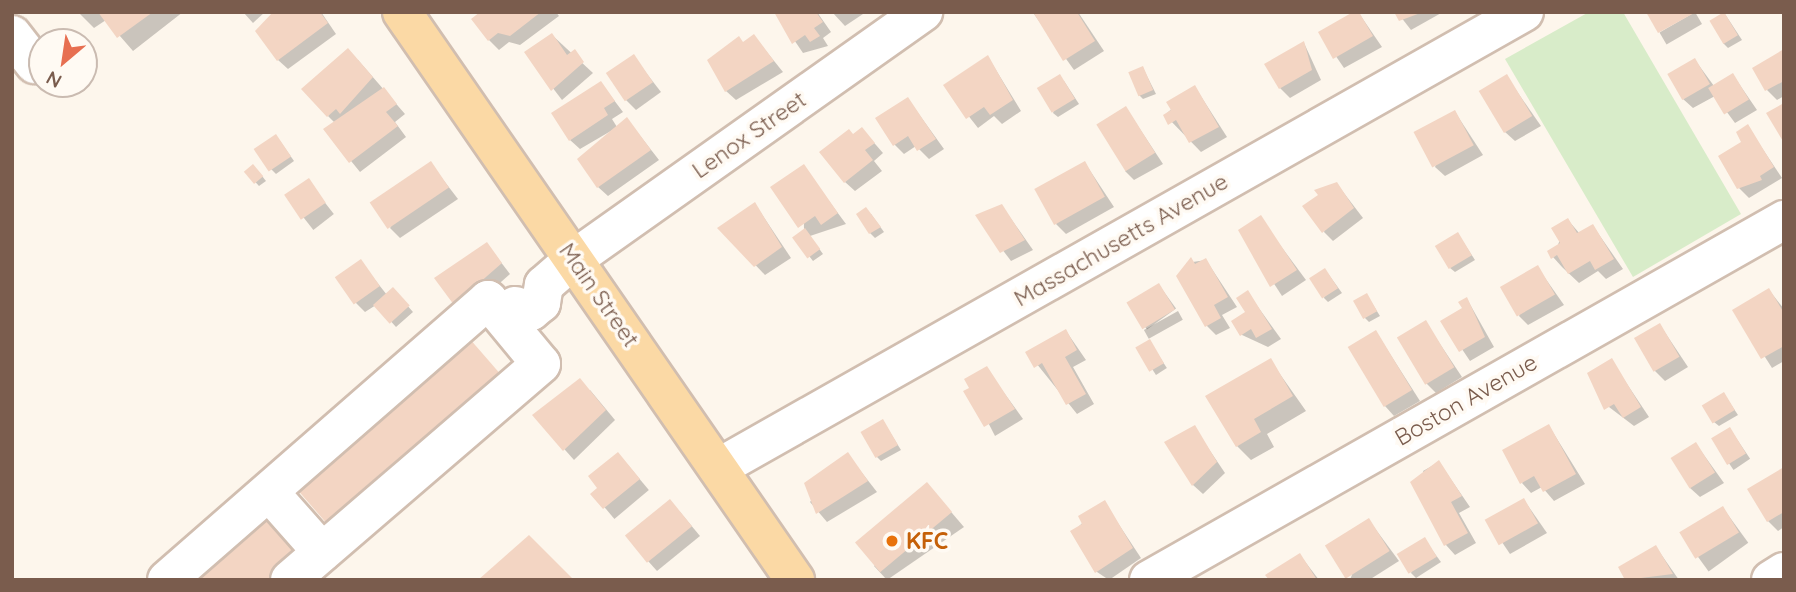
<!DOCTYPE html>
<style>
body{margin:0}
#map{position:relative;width:1796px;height:592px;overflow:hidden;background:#fdf6ec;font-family:Quicksand,sans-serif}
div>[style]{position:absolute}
.green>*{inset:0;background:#d8ecc9}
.shadow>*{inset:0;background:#0003;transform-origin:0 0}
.building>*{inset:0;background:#f3d5c3;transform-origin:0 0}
.roads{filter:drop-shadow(2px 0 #d1beb0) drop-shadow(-2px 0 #d1beb0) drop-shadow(0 2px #d1beb0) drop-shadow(0 -2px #d1beb0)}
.minor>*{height:38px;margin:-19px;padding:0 19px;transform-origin:19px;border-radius:19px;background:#fff}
.major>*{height:38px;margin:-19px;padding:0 19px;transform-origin:19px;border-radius:19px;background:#fbd9a5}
.dots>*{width:19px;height:19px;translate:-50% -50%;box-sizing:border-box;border:4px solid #fffaf3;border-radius:50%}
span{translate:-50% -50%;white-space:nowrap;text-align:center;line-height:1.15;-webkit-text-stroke:7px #fffaf3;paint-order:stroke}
.street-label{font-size:23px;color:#7a5c4d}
.food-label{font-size:23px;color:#c56008;font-weight:700}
.left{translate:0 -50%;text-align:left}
.frame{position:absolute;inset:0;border:14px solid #7a5c4d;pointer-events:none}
.north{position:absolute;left:28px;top:28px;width:70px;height:70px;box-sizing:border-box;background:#fffaf3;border:2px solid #cabbb1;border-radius:50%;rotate:209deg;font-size:19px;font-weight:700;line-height:28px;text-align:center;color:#7a5c4d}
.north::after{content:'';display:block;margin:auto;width:24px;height:32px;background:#e76f51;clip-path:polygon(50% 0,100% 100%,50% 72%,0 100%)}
</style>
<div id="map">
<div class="green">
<div style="clip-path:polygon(1589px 12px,1623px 12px,1741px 214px,1633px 277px,1505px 59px)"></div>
</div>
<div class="shadow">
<div style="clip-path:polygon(78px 12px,183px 12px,133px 51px,106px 20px,94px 28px)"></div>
<div style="clip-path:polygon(243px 12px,265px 12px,253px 23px)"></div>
<div style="clip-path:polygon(276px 12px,321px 12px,336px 34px,288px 69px,278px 60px)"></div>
<div style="clip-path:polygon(483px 12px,556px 12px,559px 16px,520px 45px,509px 42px,499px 50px,489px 40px)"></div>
<div style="clip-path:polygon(775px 12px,817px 12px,831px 32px,823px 38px,828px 46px,803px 53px)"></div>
<div style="clip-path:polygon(832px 12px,866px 12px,845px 26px)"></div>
<div style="clip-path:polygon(1078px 12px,1104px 51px,1074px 70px,1034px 14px)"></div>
<div style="clip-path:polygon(1358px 12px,1382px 47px,1344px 68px,1320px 33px)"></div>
<div style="clip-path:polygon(1397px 12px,1443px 12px,1411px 30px)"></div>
<div style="left:1695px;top:12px;width:14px;height:41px;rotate:60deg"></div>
<div style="clip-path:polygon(1725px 14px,1742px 40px,1728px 48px,1723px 43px)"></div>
<div style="clip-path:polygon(552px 35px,593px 73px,562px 100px,526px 53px)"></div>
<div style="clip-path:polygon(754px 36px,783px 72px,736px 100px,726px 91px)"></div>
<div style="clip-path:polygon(1304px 43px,1321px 80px,1290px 98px,1280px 88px)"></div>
<div style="clip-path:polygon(1784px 51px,1784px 96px,1777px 100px,1767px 90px)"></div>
<div style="clip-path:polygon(633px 56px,661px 92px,636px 110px,626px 100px)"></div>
<div style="clip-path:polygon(988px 57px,1021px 111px,1002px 124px,994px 116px,978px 128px,945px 86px)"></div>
<div style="clip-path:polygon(358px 60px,405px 114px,395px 122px,406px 137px,360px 172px,325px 129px,335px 123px,328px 116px)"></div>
<div style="clip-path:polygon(1695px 60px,1714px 86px,1733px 75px,1757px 110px,1735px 123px,1715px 96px,1693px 108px,1683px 99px)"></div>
<div style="clip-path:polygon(1143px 68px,1156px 94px,1143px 99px,1139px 95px)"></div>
<div style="clip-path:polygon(1507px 77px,1541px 126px,1515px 141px,1505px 132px)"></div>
<div style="clip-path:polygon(1064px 81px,1079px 104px,1058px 117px,1053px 113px)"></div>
<div style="clip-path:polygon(601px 83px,623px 112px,612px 119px,617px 127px,627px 119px,659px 160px,608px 196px,598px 187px,616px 128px,580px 149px,570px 140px)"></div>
<div style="clip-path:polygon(1195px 87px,1227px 137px,1201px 152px,1165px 115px)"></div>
<div style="clip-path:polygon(908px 99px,944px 149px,929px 159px,916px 146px,904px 154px,894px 144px)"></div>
<div style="clip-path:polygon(1126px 108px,1163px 164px,1134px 180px,1125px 171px)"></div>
<div style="clip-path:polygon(1455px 112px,1483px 155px,1445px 176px,1435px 167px)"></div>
<div style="clip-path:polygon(1748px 127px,1782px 178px,1749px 198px,1739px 188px)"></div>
<div style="clip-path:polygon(862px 129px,883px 153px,874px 161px,882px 171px,855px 191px,845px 182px)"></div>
<div style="clip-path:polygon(280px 141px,294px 161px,276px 174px,271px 169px)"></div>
<div style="clip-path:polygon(1085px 163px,1114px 207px,1066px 234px,1056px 224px)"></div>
<div style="clip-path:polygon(431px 164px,458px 199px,400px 238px,390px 228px)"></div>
<div style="clip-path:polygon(803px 166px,846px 224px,810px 236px,823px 254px,813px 261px,795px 238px,804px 231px)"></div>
<div style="clip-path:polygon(258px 171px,266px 181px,259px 186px,246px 172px)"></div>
<div style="left:308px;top:181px;width:42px;height:26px;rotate:52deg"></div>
<div style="clip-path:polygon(1337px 184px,1363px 218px,1333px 241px,1324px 232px)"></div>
<div style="clip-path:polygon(755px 204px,791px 258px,765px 275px,720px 228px)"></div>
<div style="clip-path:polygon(1002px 206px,1033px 250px,1011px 261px,977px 216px)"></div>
<div style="clip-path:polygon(871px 214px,884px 232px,875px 238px,870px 233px)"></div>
<div style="clip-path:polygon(1260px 218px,1306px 280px,1282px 296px,1240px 231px)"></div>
<div style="clip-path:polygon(1568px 220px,1580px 234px,1593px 226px,1623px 269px,1606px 279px,1598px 271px,1579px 283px,1562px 267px,1553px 257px)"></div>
<div style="clip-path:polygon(1458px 234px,1475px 260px,1455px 272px,1450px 268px)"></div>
<div style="clip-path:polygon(487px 244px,510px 274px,465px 314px)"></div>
<div style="clip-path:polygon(1206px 260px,1237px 307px,1222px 315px,1230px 328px,1216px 335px,1207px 326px,1186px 263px)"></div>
<div style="clip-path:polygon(361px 262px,387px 295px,393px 289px,413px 312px,396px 327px,376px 305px,365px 312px,356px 303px)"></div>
<div style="clip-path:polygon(1538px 268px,1564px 305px,1528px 325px,1519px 316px)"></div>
<div style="clip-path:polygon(1329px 275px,1342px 293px,1328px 302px,1324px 298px)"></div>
<div style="left:1159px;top:285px;width:29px;height:36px;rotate:54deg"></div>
<div style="clip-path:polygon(1769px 290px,1784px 309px,1784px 361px,1772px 368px,1735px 310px)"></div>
<div style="clip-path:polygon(1248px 293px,1281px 339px,1268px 347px,1242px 335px)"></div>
<div style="clip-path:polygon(1367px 295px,1380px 316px,1369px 322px,1364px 317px)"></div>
<div style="clip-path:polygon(1467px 299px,1494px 347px,1470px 361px,1443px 321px,1464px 309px)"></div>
<div style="left:1178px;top:311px;width:10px;height:39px;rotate:61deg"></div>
<div style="clip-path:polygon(1426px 323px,1462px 377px,1436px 393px,1426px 383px)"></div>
<div style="clip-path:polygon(1660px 325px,1688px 367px,1665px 381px,1655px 371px)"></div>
<div style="clip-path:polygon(1066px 331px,1086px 360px,1073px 367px,1094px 404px,1077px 414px,1028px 353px)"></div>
<div style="clip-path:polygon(1376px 332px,1420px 401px,1394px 416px,1385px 406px)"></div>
<div style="left:1150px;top:342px;width:31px;height:13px;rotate:57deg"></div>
<div style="clip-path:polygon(1270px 360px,1306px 411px,1267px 434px,1274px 447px,1251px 460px,1237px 446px)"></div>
<div style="clip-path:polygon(1611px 360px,1649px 417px,1634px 426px,1609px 407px)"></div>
<div style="clip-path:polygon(986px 368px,1023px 419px,995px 436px,971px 389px)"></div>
<div style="clip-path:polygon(590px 390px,615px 420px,574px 460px,534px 415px)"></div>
<div style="clip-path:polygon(1724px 394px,1738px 415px,1719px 426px,1714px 422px)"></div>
<div style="clip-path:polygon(883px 421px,901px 450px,881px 461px,877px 457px)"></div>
<div style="clip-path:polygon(1549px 426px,1585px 484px,1554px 501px,1542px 487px,1531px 493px,1522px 483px)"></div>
<div style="clip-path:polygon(1194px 427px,1225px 473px,1203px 494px,1193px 485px)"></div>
<div style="left:1730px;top:429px;width:36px;height:20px;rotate:56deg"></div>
<div style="clip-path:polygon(1696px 444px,1724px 483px,1700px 497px,1690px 488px)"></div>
<div style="clip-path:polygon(848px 455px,877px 492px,827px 522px,810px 502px)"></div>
<div style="clip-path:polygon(1439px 462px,1470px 507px,1459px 513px,1476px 543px,1455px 555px,1446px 545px,1423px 471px)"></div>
<div style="left:627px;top:464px;width:34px;height:45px;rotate:50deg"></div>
<div style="clip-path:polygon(1784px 469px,1784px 527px,1778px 531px,1768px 521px)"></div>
<div style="clip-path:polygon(940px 499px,964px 527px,887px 580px,874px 566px)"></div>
<div style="clip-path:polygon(1524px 500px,1547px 533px,1510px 554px,1487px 520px)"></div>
<div style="clip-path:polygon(1104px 502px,1141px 558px,1109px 580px,1097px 572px,1073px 532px)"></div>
<div style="left:1723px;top:508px;width:43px;height:49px;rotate:54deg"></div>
<div style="clip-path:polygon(680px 512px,700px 536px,657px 571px,648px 561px)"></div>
<div style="clip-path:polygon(1371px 523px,1399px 561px,1369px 580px,1350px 580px)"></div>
<div style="clip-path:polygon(1424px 539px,1441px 562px,1416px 578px,1411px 573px)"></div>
<div style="clip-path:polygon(1656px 547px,1679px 580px,1627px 580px,1620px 568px)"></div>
<div style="clip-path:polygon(1300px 555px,1319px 580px,1271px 580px)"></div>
</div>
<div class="building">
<div style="clip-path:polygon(98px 12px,153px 12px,117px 38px)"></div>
<div style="clip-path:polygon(273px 12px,320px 12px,328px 23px,277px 61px,255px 31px)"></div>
<div style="clip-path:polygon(480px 12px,541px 12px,510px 36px,498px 33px,488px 41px,471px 19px)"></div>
<div style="clip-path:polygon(774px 12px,816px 12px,823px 22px,814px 28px,820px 36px,810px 42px,805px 35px,792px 44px)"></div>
<div style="clip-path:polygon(1033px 12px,1077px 12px,1095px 41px,1063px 61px)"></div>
<div style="clip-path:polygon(1353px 12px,1359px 12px,1373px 36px,1333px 59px,1318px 32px)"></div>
<div style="clip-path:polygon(1394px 12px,1423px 12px,1399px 21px)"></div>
<div style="clip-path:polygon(1646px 12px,1696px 12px,1658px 33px)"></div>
<div style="left:1724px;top:12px;width:27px;height:17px;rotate:59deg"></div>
<div style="clip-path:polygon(552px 33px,567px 55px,575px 49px,584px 62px,551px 91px,524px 52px)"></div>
<div style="clip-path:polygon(754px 34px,774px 61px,725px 92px,707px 60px,739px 36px,743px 42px)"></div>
<div style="clip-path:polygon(1304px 41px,1312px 70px,1279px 89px,1264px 64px)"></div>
<div style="clip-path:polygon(348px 48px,373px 77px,340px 114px,336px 109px,327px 117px,301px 89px)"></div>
<div style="clip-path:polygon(1784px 49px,1784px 81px,1765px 91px,1752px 68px)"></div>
<div style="left:634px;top:54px;width:34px;height:34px;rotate:56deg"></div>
<div style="clip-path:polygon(988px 55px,1013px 100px,990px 115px,984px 107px,966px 119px,943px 85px)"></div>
<div style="left:1695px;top:58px;width:30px;height:32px;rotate:60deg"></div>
<div style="left:1143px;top:66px;width:26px;height:16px;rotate:67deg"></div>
<div style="left:1733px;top:73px;width:31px;height:29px;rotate:59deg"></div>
<div style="left:1060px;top:74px;width:29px;height:27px;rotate:59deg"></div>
<div style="left:1507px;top:74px;width:49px;height:33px;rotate:59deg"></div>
<div style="clip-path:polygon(601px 81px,615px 101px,604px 108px,608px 115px,569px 141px,551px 113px)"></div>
<div style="clip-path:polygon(1195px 85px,1219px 127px,1189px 143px,1176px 120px,1168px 125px,1163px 115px,1171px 110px,1166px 102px)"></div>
<div style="clip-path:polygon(384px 87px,397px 104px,386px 112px,398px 126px,349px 163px,323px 129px)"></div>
<div style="clip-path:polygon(908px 97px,936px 139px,917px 151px,908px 136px,893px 146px,875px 118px)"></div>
<div style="clip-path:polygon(1784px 103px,1784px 143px,1766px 113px)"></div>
<div style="left:1126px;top:106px;width:55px;height:35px;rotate:58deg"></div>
<div style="left:1455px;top:110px;width:40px;height:47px;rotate:62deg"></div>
<div style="clip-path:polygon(627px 117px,651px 150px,597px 188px,577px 159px)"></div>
<div style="clip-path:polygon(1748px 124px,1774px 167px,1760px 176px,1762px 180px,1737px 189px,1718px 156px,1741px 142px,1736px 132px)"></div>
<div style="clip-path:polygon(862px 127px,875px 143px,865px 150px,873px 160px,844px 183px,819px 152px,849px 129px,853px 134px)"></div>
<div style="left:276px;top:134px;width:27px;height:27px;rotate:56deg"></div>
<div style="left:431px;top:161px;width:32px;height:74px;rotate:56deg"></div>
<div style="left:1085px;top:161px;width:41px;height:58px;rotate:61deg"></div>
<div style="left:253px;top:164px;width:16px;height:12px;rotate:50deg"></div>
<div style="clip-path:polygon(804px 164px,838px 213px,821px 225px,815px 216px,798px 228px,770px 187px)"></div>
<div style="left:309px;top:178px;width:30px;height:30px;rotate:56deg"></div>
<div style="clip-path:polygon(1337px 182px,1354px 208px,1322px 233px,1302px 206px,1318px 195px,1314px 190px)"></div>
<div style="clip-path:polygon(755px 202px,782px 247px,754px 267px,717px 228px)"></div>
<div style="clip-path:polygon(1002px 204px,1025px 240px,1000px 253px,975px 215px)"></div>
<div style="clip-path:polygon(866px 207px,881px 227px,869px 234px,856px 214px)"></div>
<div style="clip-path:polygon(1261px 215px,1297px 270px,1270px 287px,1238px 230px)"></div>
<div style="clip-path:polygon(1568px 218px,1577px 233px,1593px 224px,1614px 259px,1595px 270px,1590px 261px,1568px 274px,1557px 255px,1551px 259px,1547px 251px,1560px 243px,1551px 228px)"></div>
<div style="left:805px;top:228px;width:26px;height:16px;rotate:54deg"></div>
<div style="left:1458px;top:232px;width:27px;height:27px;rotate:59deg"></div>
<div style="clip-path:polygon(487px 242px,502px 263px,454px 305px,434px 278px)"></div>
<div style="clip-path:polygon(1191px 257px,1195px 264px,1206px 258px,1228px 297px,1214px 305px,1221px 318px,1205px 327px,1176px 276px)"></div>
<div style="left:361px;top:259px;width:33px;height:32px;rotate:55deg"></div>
<div style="left:1538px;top:265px;width:34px;height:44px;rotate:60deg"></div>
<div style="left:1325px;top:268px;width:24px;height:19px;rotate:57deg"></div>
<div style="left:1159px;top:283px;width:31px;height:38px;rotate:59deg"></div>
<div style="left:393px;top:287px;width:25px;height:27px;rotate:48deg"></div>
<div style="clip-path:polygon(1769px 288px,1784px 313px,1784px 346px,1761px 359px,1732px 310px)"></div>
<div style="clip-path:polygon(1248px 290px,1272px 329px,1256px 338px,1251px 329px,1240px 336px,1231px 321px,1245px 312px,1236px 298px)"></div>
<div style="left:1367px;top:293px;width:21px;height:16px;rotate:61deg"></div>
<div style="clip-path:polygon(1467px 297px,1485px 337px,1459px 352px,1440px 321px,1462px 308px,1458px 302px)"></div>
<div style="left:1426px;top:320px;width:55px;height:34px;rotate:59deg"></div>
<div style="left:1660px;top:323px;width:39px;height:30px;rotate:60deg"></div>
<div style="clip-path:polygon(1066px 329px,1077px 350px,1065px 357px,1086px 394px,1066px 405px,1042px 363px,1034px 368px,1025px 352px)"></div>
<div style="left:1376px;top:330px;width:70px;height:33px;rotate:59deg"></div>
<div style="left:469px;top:338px;width:52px;height:229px;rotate:49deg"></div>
<div style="left:1150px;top:339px;width:28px;height:17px;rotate:60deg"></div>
<div style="clip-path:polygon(1271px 358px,1293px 396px,1254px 419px,1261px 432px,1236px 447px,1205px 396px)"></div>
<div style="clip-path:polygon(1612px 358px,1641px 407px,1623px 418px,1614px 404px,1604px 410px,1587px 373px)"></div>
<div style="clip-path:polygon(987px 366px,1015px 409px,984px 427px,963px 391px,969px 388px,964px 379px)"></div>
<div style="clip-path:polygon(580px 378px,606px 410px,563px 451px,532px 415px)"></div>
<div style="left:1724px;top:392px;width:21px;height:26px;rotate:59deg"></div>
<div style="left:883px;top:419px;width:30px;height:26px;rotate:60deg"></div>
<div style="clip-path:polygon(1549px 424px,1576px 474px,1543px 492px,1534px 476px,1520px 484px,1502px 450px)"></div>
<div style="clip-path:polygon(1195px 425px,1217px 462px,1192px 486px,1164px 442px)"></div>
<div style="left:1730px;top:427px;width:31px;height:22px;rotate:59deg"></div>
<div style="left:1696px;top:442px;width:36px;height:30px;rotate:58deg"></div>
<div style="clip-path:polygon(618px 452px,640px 479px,603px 509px,590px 494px,597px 488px,588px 476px)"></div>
<div style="clip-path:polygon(848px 452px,868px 481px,816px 514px,804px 483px)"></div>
<div style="clip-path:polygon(1439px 460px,1462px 496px,1451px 502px,1468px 533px,1444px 546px,1410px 482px)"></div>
<div style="clip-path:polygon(1784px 467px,1784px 512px,1767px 522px,1747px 489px)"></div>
<div style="left:927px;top:482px;width:39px;height:94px;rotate:50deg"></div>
<div style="left:1524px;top:498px;width:29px;height:45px;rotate:61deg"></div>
<div style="left:670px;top:499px;width:35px;height:58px;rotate:51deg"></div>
<div style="clip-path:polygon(1105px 500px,1133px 548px,1095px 573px,1070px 531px,1082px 524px,1078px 516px)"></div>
<div style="left:1723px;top:506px;width:31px;height:51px;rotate:59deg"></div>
<div style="clip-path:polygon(268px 513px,301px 551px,268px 580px,191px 580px)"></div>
<div style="left:1369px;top:518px;width:39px;height:52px;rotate:58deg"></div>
<div style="clip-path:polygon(529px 535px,574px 580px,478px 580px)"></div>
<div style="left:1425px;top:537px;width:23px;height:33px;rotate:59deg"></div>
<div style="clip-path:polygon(1656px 545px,1673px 574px,1625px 580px,1618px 567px)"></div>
<div style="clip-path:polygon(1300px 553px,1317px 580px,1269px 580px,1265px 575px)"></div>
</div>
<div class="roads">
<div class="minor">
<div style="left:12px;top:35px;width:37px;rotate:52deg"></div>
<div style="left:515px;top:306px;width:17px;rotate:17deg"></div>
<div style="left:531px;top:311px;width:13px;rotate:-39deg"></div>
<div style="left:541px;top:303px;width:18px;rotate:-81deg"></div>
<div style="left:544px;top:285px;width:40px;rotate:-41deg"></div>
<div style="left:574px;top:259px;width:428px;rotate:-35.3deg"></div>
<div style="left:718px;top:468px;width:926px;rotate:-29.5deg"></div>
<div style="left:269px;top:492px;width:80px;rotate:48.5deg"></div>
<div style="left:167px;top:580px;width:426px;rotate:-41.1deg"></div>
<div style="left:488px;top:300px;width:83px;rotate:50.4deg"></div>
<div style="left:541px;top:364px;width:331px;rotate:139.3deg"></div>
<div style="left:1149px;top:580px;width:730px;rotate:-29.55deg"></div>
<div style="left:1771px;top:580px;width:15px;rotate:-32deg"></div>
</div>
<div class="major">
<div style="left:402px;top:12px;width:691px;rotate:55.32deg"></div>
</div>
</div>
<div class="dots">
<div style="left:892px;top:541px;background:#e8710a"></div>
</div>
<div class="street-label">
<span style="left:749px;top:135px;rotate:-35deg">Lenox Street</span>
<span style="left:1121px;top:240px;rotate:-30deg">Massachusetts Avenue</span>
<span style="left:599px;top:295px;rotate:55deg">Main Street</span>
<span style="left:1466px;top:400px;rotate:-30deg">Boston Avenue</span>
</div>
<div class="food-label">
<span class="left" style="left:906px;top:541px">KFC</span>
</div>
<div class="frame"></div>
<div class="north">N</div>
</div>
